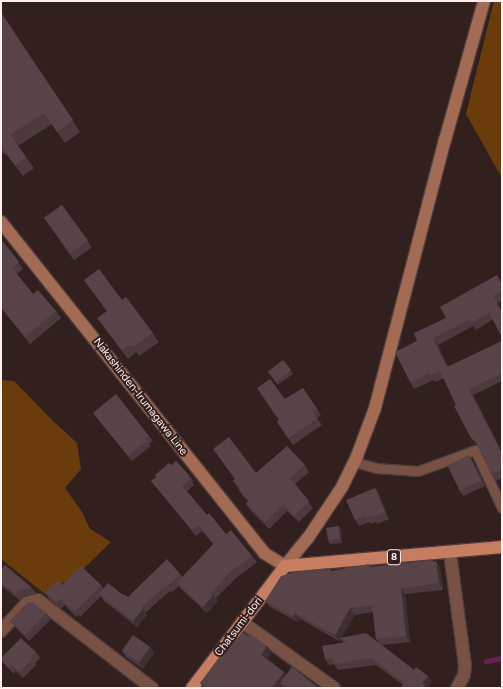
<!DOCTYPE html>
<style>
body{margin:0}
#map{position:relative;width:503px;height:689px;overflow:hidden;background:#32201f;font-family:Figtree,sans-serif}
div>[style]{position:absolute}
.green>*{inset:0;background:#6b3c0b}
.stream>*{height:5px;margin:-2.5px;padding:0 2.5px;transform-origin:2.5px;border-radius:2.5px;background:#6b2050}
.roads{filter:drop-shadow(1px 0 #4e3d3c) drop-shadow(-1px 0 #4e3d3c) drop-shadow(0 1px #4e3d3c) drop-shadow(0 -1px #4e3d3c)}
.lane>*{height:9px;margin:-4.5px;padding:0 4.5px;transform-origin:4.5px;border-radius:4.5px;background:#775244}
.street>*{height:12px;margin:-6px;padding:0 6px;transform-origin:6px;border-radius:6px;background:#775244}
.secondary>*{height:12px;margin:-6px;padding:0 6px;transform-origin:6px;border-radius:6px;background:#a46b54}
.primary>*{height:12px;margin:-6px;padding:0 6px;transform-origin:6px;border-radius:6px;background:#c77d60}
.wall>*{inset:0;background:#4c3a3e;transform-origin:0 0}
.shaded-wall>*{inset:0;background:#3e3032}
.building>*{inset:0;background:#584448;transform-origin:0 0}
span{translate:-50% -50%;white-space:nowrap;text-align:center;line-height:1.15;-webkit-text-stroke:4px #32201f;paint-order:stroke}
.shield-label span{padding:1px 3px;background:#32201f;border:1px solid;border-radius:3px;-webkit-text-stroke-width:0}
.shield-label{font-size:10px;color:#fdf0ef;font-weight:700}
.street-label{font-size:11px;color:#fdf0ef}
.frame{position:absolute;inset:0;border:2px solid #fdf0ef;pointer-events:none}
</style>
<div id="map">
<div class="green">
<div style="clip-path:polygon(494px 1px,502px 1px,502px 178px,466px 114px)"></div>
<div style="clip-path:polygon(1px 380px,14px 381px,53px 421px,77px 443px,81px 469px,65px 488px,82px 512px,90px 529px,111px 542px,80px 572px,45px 594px,1px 559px)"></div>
</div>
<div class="stream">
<div style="left:486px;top:661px;width:16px;rotate:-11deg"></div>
</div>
<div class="roads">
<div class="lane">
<div style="left:354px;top:462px;width:23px;rotate:15deg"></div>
<div style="left:376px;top:468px;width:42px;rotate:4.1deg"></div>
<div style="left:418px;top:471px;width:61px;rotate:-20.2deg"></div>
<div style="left:475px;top:450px;width:64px;rotate:65deg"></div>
</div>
<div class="street">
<div style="left:450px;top:553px;width:113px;rotate:82.4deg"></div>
<div style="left:465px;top:665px;width:10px;rotate:96deg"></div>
<div style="left:464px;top:675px;width:15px;rotate:118deg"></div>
<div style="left:242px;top:622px;width:113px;rotate:35.7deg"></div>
<div style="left:1px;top:631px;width:38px;rotate:-47deg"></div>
<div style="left:27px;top:603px;width:11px;rotate:-15deg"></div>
<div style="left:38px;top:600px;width:144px;rotate:37.7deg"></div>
</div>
<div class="secondary">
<div style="left:1px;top:222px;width:423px;rotate:51.5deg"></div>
<div style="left:264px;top:553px;width:25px;rotate:32deg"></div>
<div style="left:285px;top:566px;width:36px;rotate:-51deg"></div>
<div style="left:308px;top:538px;width:61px;rotate:-56.3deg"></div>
<div style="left:342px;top:487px;width:34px;rotate:-64deg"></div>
<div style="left:357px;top:456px;width:51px;rotate:-69.4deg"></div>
<div style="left:375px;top:408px;width:277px;rotate:-75.4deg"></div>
<div style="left:445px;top:140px;width:144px;rotate:-74.3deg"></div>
</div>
<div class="primary">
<div style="left:192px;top:688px;width:153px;rotate:-52.7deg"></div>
<div style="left:285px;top:566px;width:218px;rotate:-5deg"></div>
</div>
</div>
<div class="wall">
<div style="clip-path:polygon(1px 12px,80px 132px,65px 143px,52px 124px,18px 146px,34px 168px,23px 176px,6px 154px,5px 155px,1px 150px)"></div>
<div style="left:62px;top:205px;width:52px;height:22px;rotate:55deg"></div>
<div style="clip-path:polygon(1px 239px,23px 269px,17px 274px,33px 294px,56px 311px,61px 318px,30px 344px,1px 308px)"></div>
<div style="clip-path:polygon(84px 280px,122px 300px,126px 297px,159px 342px,139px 356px,136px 352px,128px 359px,103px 326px,107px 311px)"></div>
<div style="clip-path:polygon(502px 283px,502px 300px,498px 303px,492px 320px,476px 330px,473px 326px,438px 345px,448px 367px,502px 341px,502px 381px,473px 395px,502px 452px,502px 478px,496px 481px,491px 474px,478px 446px,476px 444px,471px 438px,456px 405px,444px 378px,435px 382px,434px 380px,414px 389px,410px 382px,417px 341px,446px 318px)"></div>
<div style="left:283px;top:360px;width:17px;height:19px;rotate:54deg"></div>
<div style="clip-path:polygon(303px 388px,321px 415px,317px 418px,322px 425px,293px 445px,277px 422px,279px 420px,285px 399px)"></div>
<div style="clip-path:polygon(93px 413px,149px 436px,153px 441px,149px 444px,151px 446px,132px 461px)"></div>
<div style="clip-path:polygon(473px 461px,485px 486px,463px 496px,459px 490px)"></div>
<div style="clip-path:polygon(172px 465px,189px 475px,193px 481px,192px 482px,194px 485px,187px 491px,207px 515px,226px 534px,252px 556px,257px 562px,235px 579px,216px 598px,218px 601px,207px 613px,181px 589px,179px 586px,172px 592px,170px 591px,145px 613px,147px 615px,137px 627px,103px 600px,101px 596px,80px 617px,78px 615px,76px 617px,65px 605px,61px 609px,50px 600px,45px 593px,62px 585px,101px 585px,104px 589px,128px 597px,181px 575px,182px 577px,213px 544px,202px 531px,196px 536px,156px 487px,151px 481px)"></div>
<div style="clip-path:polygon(305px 465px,309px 472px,295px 484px,313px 508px,299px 522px,287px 511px,269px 529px,250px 510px,246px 504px,248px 501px,243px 496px,239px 490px,239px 489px,233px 481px,256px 473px)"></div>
<div style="clip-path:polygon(375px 488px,379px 494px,389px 519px,377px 524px,376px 522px,370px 524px,369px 522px,359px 526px,355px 520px)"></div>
<div style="clip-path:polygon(341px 530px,342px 543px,330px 544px,328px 540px)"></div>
<div style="clip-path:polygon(evenodd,436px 561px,440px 568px,443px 590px,405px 594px,410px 642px,382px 645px,414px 670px,428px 676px,432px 682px,403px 685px,376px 665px,338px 670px,334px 664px,329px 665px,325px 659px,343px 642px,341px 639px,339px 641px,300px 619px,298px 622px,270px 607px,265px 601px,329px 568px,332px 571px,371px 567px,436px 561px,373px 612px,376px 639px,379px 643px,341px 638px,355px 615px,373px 612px)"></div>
<div style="clip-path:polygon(1px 570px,31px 587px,36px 593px,25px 596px,19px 600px,1px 585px)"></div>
<div style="clip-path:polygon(46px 613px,51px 619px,29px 641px,15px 627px,10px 621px)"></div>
<div style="clip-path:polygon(248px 636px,267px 646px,272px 652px,267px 659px,284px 672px,286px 675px,319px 688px,283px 688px,282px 686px,281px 688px,204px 688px,200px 683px,238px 638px)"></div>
<div style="clip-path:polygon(150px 647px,154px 653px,143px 669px,126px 657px,122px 651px)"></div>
<div style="clip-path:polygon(36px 652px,40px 658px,35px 663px,36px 665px,23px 678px,16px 671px,14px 674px,5px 665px,1px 660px)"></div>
</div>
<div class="shaded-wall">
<div style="clip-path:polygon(1px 12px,8px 22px,80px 132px,73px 120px)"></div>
<div style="clip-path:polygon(433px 338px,438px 345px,452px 374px,447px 367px)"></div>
<div style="clip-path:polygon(469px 389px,473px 395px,502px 452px,502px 454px)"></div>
<div style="clip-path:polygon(469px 455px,473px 461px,485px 486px,481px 480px)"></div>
<div style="clip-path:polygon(375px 488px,379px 494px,389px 519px,385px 512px)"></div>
<div style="clip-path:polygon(339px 526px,341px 530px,342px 543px,340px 539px)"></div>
<div style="clip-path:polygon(433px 560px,437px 566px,436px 561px,440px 568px,443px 590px,439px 583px)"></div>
<div style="clip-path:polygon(401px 588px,405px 594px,410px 642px,406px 636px)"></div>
<div style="clip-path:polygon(213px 595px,218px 601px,207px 613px,203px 607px)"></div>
<div style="clip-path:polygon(350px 608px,355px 615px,339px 641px,335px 635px)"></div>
<div style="clip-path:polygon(143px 609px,147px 615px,137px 627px,133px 621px)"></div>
<div style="clip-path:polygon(295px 613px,300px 619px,298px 622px,293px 616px)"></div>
<div style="clip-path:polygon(267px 646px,272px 652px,266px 661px,261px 655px)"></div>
<div style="clip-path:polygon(150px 647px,154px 653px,143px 669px,138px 663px)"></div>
<div style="clip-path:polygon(284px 672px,289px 678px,280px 683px,282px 686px,281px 688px,272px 688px)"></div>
<div style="clip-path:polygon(428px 676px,432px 682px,428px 688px,423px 688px,422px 683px)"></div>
</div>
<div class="building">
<div style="clip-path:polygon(1px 13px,73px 120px,57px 132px,44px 113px,10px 135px,26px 157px,15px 165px,1px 146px)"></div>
<div style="left:62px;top:205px;width:44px;height:22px;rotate:54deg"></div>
<div style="clip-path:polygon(1px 239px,19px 262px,12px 268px,33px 294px,38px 290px,56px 311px,25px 337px,1px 307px)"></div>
<div style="clip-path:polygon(99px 269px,122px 300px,126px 297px,153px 333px,133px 347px,131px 344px,122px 350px,97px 318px,107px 311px,84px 280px)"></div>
<div style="clip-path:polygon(497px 275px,502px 284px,502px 291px,493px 296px,502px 312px,502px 337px,489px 313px,471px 323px,469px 320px,433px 338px,447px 367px,502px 341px,502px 373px,469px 389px,502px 454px,502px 469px,491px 474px,476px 441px,471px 438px,454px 406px,456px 405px,440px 371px,431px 375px,430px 373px,410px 382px,395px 352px,417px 341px,414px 333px,446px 318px,440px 307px)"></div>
<div style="left:283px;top:360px;width:13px;height:19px;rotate:51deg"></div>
<div style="clip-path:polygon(270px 379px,285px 399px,303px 388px,317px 409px,313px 412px,317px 419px,288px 438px,277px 422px,279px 420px,276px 416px,257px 388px)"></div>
<div style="clip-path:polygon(116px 394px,149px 436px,145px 439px,147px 441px,128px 456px,93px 413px)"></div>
<div style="clip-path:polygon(229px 437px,256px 473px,287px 446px,305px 465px,290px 478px,309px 501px,294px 516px,283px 504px,265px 522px,246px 504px,249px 500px,239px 490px,240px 488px,233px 481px,235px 479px,213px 449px)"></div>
<div style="left:469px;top:455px;width:28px;height:24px;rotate:64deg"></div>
<div style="clip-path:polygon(176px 461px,189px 475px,187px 476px,190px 479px,182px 486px,207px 515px,209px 513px,226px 534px,231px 530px,252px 556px,230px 572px,211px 593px,213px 595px,203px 607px,177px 583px,214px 544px,198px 525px,192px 530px,151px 481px,156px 477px,155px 475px,169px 463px,172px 465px)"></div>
<div style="clip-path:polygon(375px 488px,385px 512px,373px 517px,372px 515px,366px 518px,365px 516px,355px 520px,346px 500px)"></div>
<div style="clip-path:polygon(339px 526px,340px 539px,328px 540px,326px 528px)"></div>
<div style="clip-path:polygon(167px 559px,181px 575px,167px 586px,166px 585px,141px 607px,143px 609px,133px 621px,99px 594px,108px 583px,123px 595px,124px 594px,128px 597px)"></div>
<div style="clip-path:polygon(433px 560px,433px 562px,436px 561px,439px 583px,401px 588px,406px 636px,376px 639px,372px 605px,350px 608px,335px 635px,295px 613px,293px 616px,265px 601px,281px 576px,296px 572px,329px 568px,330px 571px,369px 564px,370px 567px)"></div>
<div style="clip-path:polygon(5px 565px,31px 587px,20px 590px,15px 594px,1px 582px,1px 570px)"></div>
<div style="clip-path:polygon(81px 566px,101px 585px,75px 611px,73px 609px,72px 610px,60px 599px,57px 602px,45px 593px,58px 581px,62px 585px)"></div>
<div style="clip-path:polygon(32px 602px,46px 613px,25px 635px,10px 621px,27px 603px)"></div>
<div style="clip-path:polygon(242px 632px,248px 636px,249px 633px,267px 646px,261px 655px,284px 672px,272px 688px,208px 688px,200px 683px,235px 636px,238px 638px)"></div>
<div style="clip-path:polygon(366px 633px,414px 670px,416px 667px,428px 676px,422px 683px,425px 685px,423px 688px,401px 688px,404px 683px,372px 658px,334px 664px,333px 658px,325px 659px,322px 646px,347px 642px,340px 638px)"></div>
<div style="left:133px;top:635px;width:21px;height:19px;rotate:35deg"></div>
<div style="clip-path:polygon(21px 638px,36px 652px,30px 657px,32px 659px,19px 672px,12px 665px,9px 668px,1px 659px,1px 658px)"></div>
<div style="clip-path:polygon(292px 667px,319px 688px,287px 688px,280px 683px)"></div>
</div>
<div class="shield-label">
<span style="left:394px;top:557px">8</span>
</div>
<div class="street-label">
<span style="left:140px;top:397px;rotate:52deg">Nakashinden-Irumagawa Line</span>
<span style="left:239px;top:627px;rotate:-53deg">Chatsumi-dori</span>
</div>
<div class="frame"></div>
</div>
